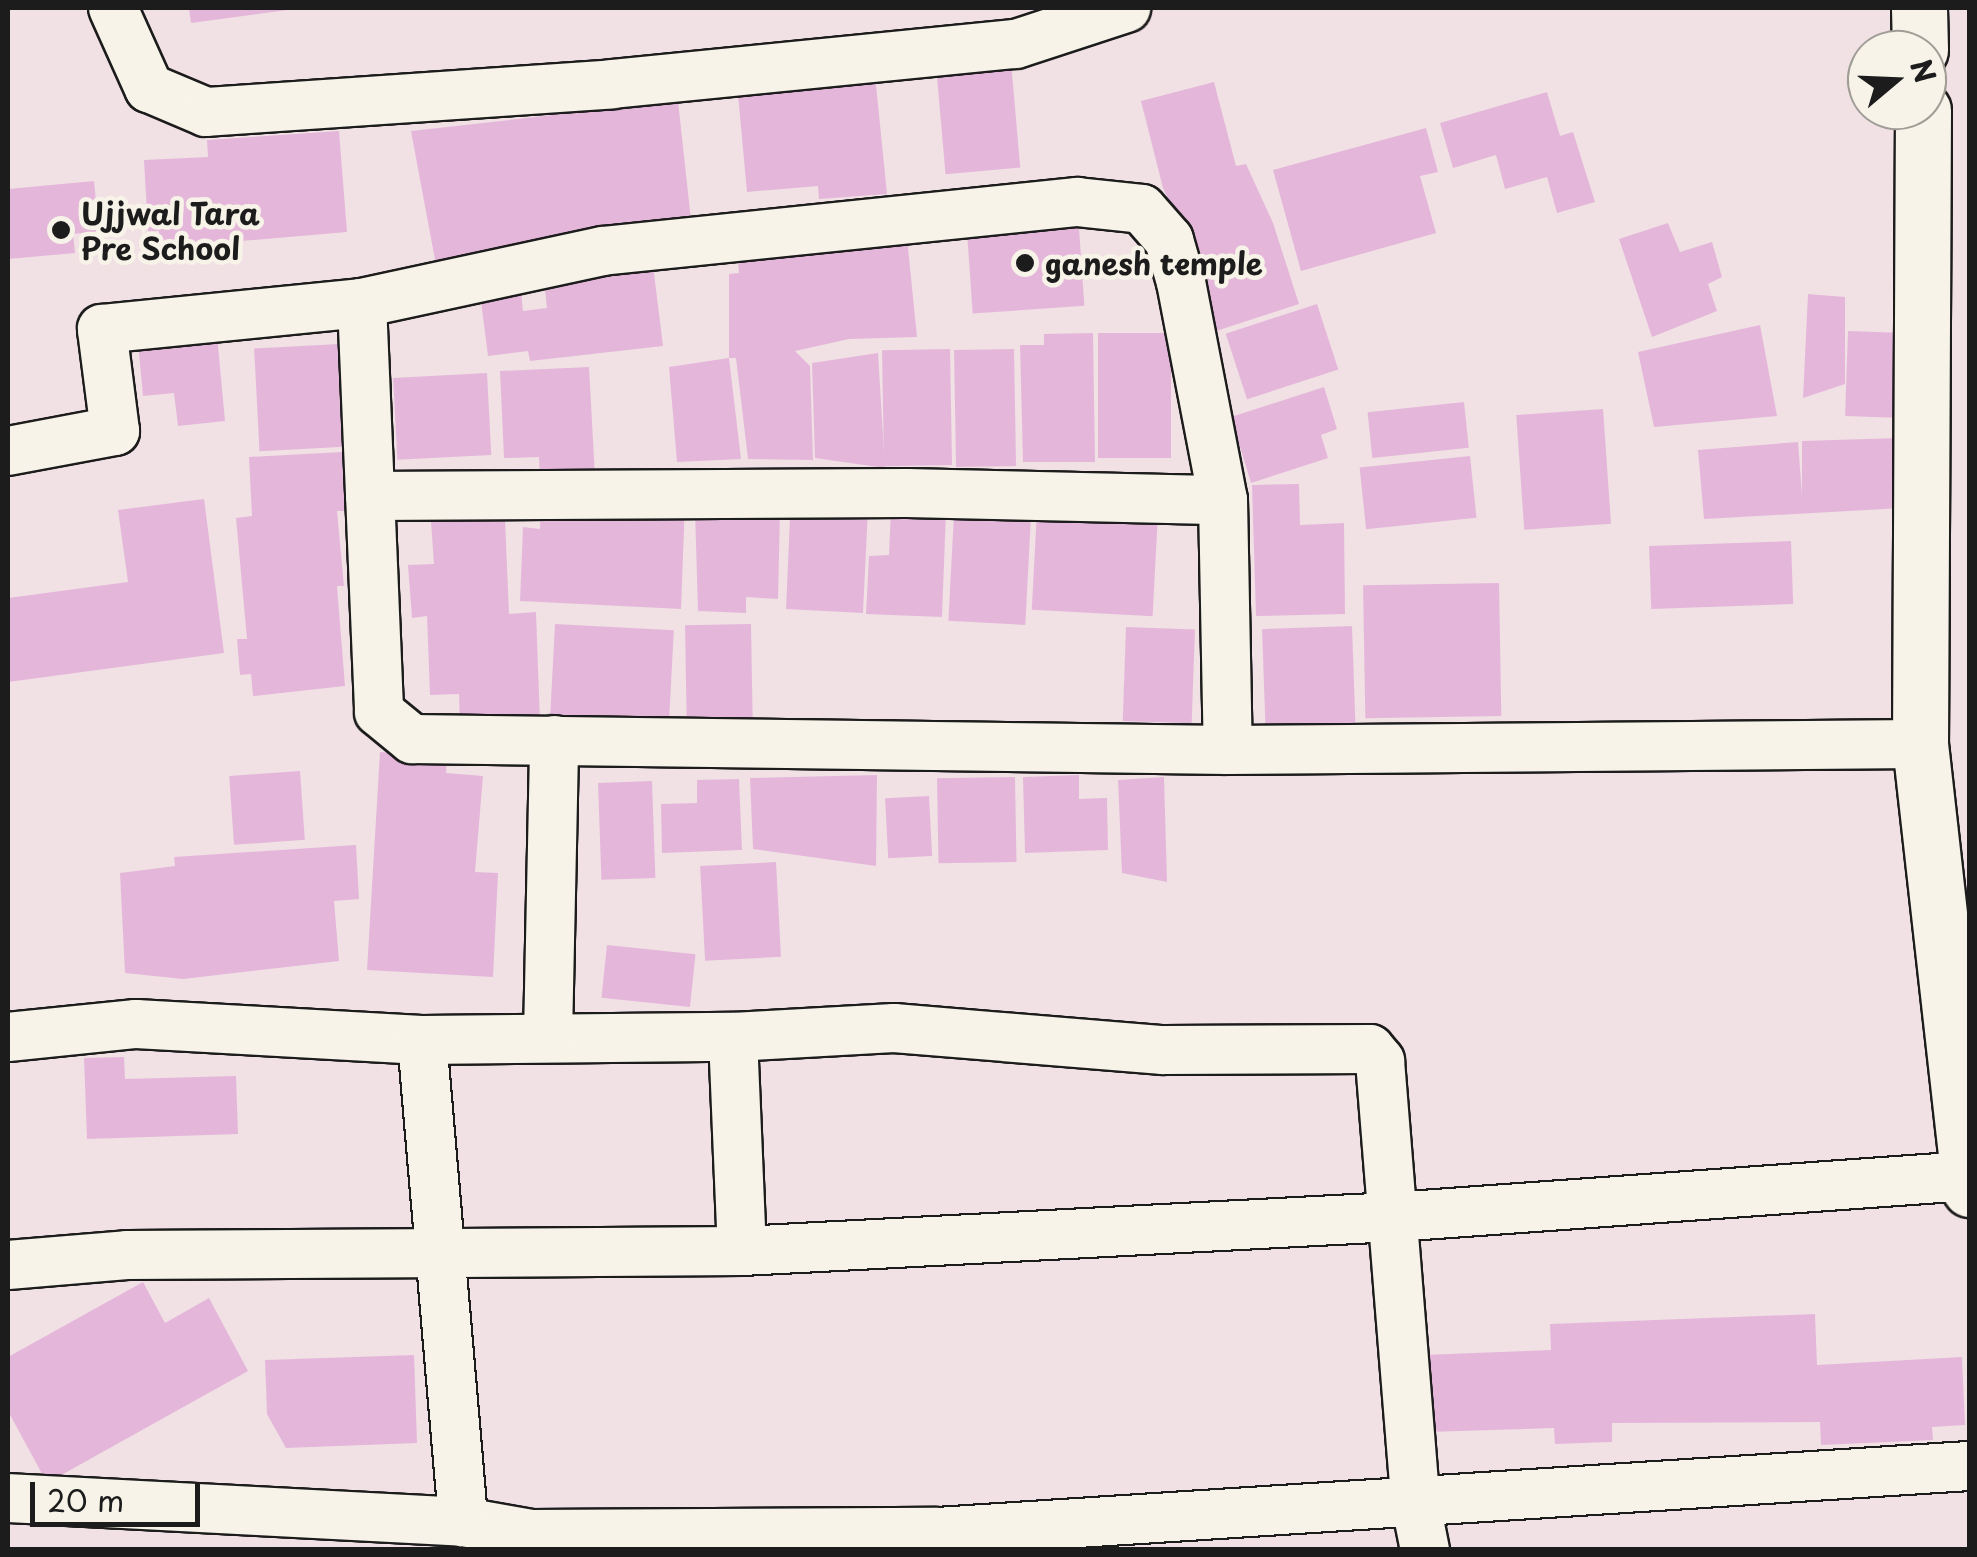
<!DOCTYPE html>
<style>
body{margin:0}
#map{position:relative;width:1977px;height:1557px;overflow:hidden;background:#f1e1e4;font-family:"Playpen Sans",sans-serif}
div>[style]{position:absolute}
.building>*{inset:0;background:#e4b7da;transform-origin:0 0}
.roads{filter:drop-shadow(2px 0 #1c1c1c) drop-shadow(-2px 0 #1c1c1c) drop-shadow(0 2px #1c1c1c) drop-shadow(0 -2px #1c1c1c)}
.street>*{height:48px;margin:-24px;padding:0 24px;transform-origin:24px;border-radius:24px;background:#f7f3e8}
.secondary>*{height:55px;margin:-27.5px;padding:0 27.5px;transform-origin:27.5px;border-radius:27.5px;background:#f7f3e8}
.dots>*{width:28px;height:28px;translate:-50% -50%;box-sizing:border-box;border:5px solid #f7f3e8;border-radius:50%}
span{translate:-50% -50%;white-space:nowrap;text-align:center;line-height:1.15;-webkit-text-stroke:9px #f7f3e8;paint-order:stroke}
.poi-label{font-size:30px;color:#1c1c1c;font-weight:700}
.left{translate:0 -50%;text-align:left}
.frame{position:absolute;inset:0;border:10px solid #1c1c1c;pointer-events:none}
.north{position:absolute;left:1847px;top:30px;width:100px;height:100px;box-sizing:border-box;background:#f7f3e8;border:2px solid #9f9d96;border-radius:50%;rotate:71deg;font-size:28px;font-weight:700;line-height:40px;text-align:center;color:#1c1c1c}
.north::after{content:'';display:block;margin:auto;width:35px;height:45px;background:#1c1c1c;clip-path:polygon(50% 0,100% 100%,50% 72%,0 100%)}
.scale{position:absolute;left:30px;top:1482px;width:170px;height:45px;box-sizing:border-box;border:5px solid #1c1c1c;border-top:0;padding-left:12px;font-size:30px;line-height:35px;white-space:nowrap;color:#1c1c1c;-webkit-text-stroke:8px #f7f3e8;paint-order:stroke}
</style>
<div id="map">
<div class="building">
<div style="clip-path:polygon(189px 8px,288px 8px,288px 10px,191px 23px)"></div>
<div style="left:1011px;top:62px;width:106px;height:75px;rotate:85deg"></div>
<div style="clip-path:polygon(874px 65px,887px 194px,819px 199px,818px 186px,747px 192px,737px 84px)"></div>
<div style="clip-path:polygon(1214px 82px,1236px 166px,1246px 164px,1273px 223px,1299px 304px,1207px 334px,1191px 247px,1163px 188px,1141px 101px)"></div>
<div style="clip-path:polygon(1547px 92px,1560px 136px,1573px 132px,1595px 202px,1557px 213px,1547px 177px,1505px 189px,1496px 155px,1453px 168px,1440px 123px)"></div>
<div style="clip-path:polygon(678px 101px,691px 220px,559px 236px,560px 245px,436px 265px,411px 131px)"></div>
<div style="clip-path:polygon(1426px 128px,1438px 172px,1420px 176px,1436px 233px,1301px 271px,1273px 170px)"></div>
<div style="clip-path:polygon(339px 131px,347px 232px,241px 241px,242px 255px,161px 260px,159px 231px,148px 231px,144px 160px,208px 157px,207px 140px)"></div>
<div style="clip-path:polygon(94px 181px,99px 231px,73px 234px,75px 253px,8px 259px,8px 189px)"></div>
<div style="left:1078px;top:214px;width:92px;height:112px;rotate:86deg"></div>
<div style="clip-path:polygon(1668px 223px,1680px 252px,1712px 242px,1722px 277px,1708px 284px,1717px 311px,1652px 337px,1619px 239px)"></div>
<div style="clip-path:polygon(906px 228px,917px 337px,849px 339px,795px 351px,810px 366px,813px 460px,748px 459px,736px 358px,729px 358px,741px 459px,677px 462px,669px 367px,729px 358px,729px 274px,739px 273px,737px 250px)"></div>
<div style="clip-path:polygon(652px 257px,663px 346px,530px 361px,528px 351px,488px 356px,478px 278px,519px 273px,523px 311px,547px 308px,543px 271px)"></div>
<div style="clip-path:polygon(1808px 294px,1845px 297px,1845px 384px,1803px 398px)"></div>
<div style="left:1317px;top:304px;width:69px;height:96px;rotate:72deg"></div>
<div style="clip-path:polygon(1760px 325px,1777px 416px,1654px 427px,1638px 352px)"></div>
<div style="left:1848px;top:331px;width:57px;height:85px;rotate:2deg"></div>
<div style="clip-path:polygon(1093px 333px,1095px 462px,1023px 462px,1020px 345px,1044px 345px,1044px 334px)"></div>
<div style="left:1098px;top:333px;width:73px;height:125px"></div>
<div style="clip-path:polygon(217px 335px,225px 421px,178px 426px,174px 393px,143px 396px,138px 343px)"></div>
<div style="left:339px;top:344px;width:103px;height:85px;rotate:87deg"></div>
<div style="left:950px;top:349px;width:116px;height:68px;rotate:89deg"></div>
<div style="left:1014px;top:349px;width:117px;height:60px;rotate:89deg"></div>
<div style="clip-path:polygon(878px 353px,885px 468px,815px 458px,812px 363px)"></div>
<div style="clip-path:polygon(589px 367px,595px 477px,540px 480px,539px 457px,504px 458px,500px 371px)"></div>
<div style="left:487px;top:373px;width:82px;height:94px;rotate:87deg"></div>
<div style="clip-path:polygon(1324px 387px,1337px 429px,1321px 435px,1328px 458px,1251px 483px,1231px 417px)"></div>
<div style="left:1464px;top:402px;width:46px;height:97px;rotate:84deg"></div>
<div style="left:1603px;top:409px;width:115px;height:87px;rotate:86deg"></div>
<div style="clip-path:polygon(1899px 438px,1902px 508px,1704px 519px,1698px 450px,1798px 442px,1802px 495px,1802px 441px)"></div>
<div style="clip-path:polygon(342px 452px,346px 511px,337px 511px,344px 586px,337px 586px,345px 686px,253px 696px,251px 674px,240px 675px,237px 639px,247px 639px,236px 518px,252px 516px,249px 457px)"></div>
<div style="left:1470px;top:456px;width:62px;height:111px;rotate:84deg"></div>
<div style="clip-path:polygon(1299px 484px,1300px 525px,1344px 523px,1345px 614px,1256px 616px,1252px 485px)"></div>
<div style="clip-path:polygon(204px 499px,224px 653px,8px 682px,8px 598px,128px 582px,118px 510px)"></div>
<div style="clip-path:polygon(685px 502px,681px 609px,520px 601px,523px 527px,540px 529px,541px 506px)"></div>
<div style="clip-path:polygon(830px 507px,868px 509px,863px 613px,786px 609px,790px 518px,830px 520px)"></div>
<div style="clip-path:polygon(891px 509px,946px 511px,942px 617px,866px 614px,869px 556px,889px 555px)"></div>
<div style="left:1037px;top:510px;width:121px;height:100px;rotate:3deg"></div>
<div style="clip-path:polygon(695px 511px,780px 511px,778px 599px,746px 597px,746px 613px,698px 611px)"></div>
<div style="left:954px;top:514px;width:77px;height:107px;rotate:3deg"></div>
<div style="clip-path:polygon(505px 519px,509px 614px,536px 612px,540px 723px,460px 726px,459px 694px,430px 695px,427px 616px,412px 618px,408px 565px,434px 564px,431px 522px)"></div>
<div style="left:1791px;top:541px;width:63px;height:142px;rotate:88deg"></div>
<div style="left:1499px;top:583px;width:133px;height:136px;rotate:89deg"></div>
<div style="left:555px;top:624px;width:119px;height:103px;rotate:3deg"></div>
<div style="left:751px;top:624px;width:101px;height:66px;rotate:89deg"></div>
<div style="left:1352px;top:626px;width:102px;height:90px;rotate:88deg"></div>
<div style="left:1126px;top:627px;width:69px;height:94px;rotate:2deg"></div>
<div style="clip-path:polygon(380px 752px,447px 757px,446px 773px,483px 776px,475px 872px,498px 873px,493px 977px,367px 970px)"></div>
<div style="left:300px;top:771px;width:69px;height:71px;rotate:86deg"></div>
<div style="clip-path:polygon(877px 775px,876px 866px,753px 849px,750px 778px)"></div>
<div style="clip-path:polygon(1079px 775px,1079px 799px,1107px 798px,1108px 850px,1025px 853px,1023px 777px)"></div>
<div style="left:1015px;top:777px;width:85px;height:78px;rotate:89deg"></div>
<div style="clip-path:polygon(1164px 777px,1167px 882px,1122px 873px,1118px 780px)"></div>
<div style="clip-path:polygon(739px 779px,742px 850px,662px 853px,661px 804px,697px 803px,697px 780px)"></div>
<div style="left:652px;top:781px;width:97px;height:54px;rotate:88deg"></div>
<div style="left:929px;top:796px;width:60px;height:44px;rotate:87deg"></div>
<div style="clip-path:polygon(356px 845px,359px 899px,334px 901px,339px 961px,183px 979px,125px 973px,120px 873px,175px 866px,174px 857px)"></div>
<div style="left:776px;top:862px;width:95px;height:76px;rotate:87deg"></div>
<div style="left:607px;top:945px;width:89px;height:53px;rotate:6deg"></div>
<div style="clip-path:polygon(124px 1057px,125px 1079px,236px 1076px,238px 1134px,87px 1139px,84px 1058px)"></div>
<div style="clip-path:polygon(143px 1282px,165px 1323px,209px 1298px,248px 1371px,47px 1483px,8px 1411px,8px 1357px)"></div>
<div style="clip-path:polygon(1815px 1314px,1817px 1365px,1962px 1357px,1965px 1425px,1932px 1427px,1933px 1440px,1821px 1445px,1820px 1422px,1612px 1423px,1612px 1442px,1555px 1444px,1554px 1428px,1427px 1432px,1424px 1355px,1551px 1350px,1550px 1324px)"></div>
<div style="clip-path:polygon(414px 1355px,417px 1443px,286px 1448px,267px 1414px,265px 1360px)"></div>
</div>
<div class="roads">
<div class="street">
<div style="left:113px;top:8px;width:88px;rotate:65.8deg"></div>
<div style="left:149px;top:88px;width:62px;rotate:22.8deg"></div>
<div style="left:206px;top:112px;width:407px;rotate:-3.9deg"></div>
<div style="left:612px;top:84px;width:406px;rotate:-5.7deg"></div>
<div style="left:1016px;top:44px;width:116px;rotate:-18.1deg"></div>
<div style="left:362px;top:303px;width:409px;rotate:87.6deg"></div>
<div style="left:379px;top:712px;width:43px;rotate:39.3deg"></div>
<div style="left:412px;top:739px;width:816px;rotate:0.77deg"></div>
<div style="left:1228px;top:750px;width:692px;rotate:-0.5deg"></div>
<div style="left:8px;top:451px;width:109px;rotate:-10.6deg"></div>
<div style="left:115px;top:431px;width:103px;rotate:-97.3deg"></div>
<div style="left:102px;top:329px;width:261px;rotate:-5.7deg"></div>
<div style="left:362px;top:303px;width:246px;rotate:-12.2deg"></div>
<div style="left:602px;top:251px;width:478px;rotate:-5.9deg"></div>
<div style="left:1077px;top:202px;width:65px;rotate:6.1deg"></div>
<div style="left:1142px;top:209px;width:41px;rotate:48.9deg"></div>
<div style="left:1169px;top:240px;width:44px;rotate:74.1deg"></div>
<div style="left:1181px;top:282px;width:222px;rotate:79.1deg"></div>
<div style="left:1223px;top:500px;width:250px;rotate:88.9deg"></div>
<div style="left:370px;top:496px;width:537px;rotate:-0.32deg"></div>
<div style="left:907px;top:493px;width:316px;rotate:1.3deg"></div>
<div style="left:8px;top:1037px;width:129px;rotate:-5.8deg"></div>
<div style="left:136px;top:1024px;width:286px;rotate:3.2deg"></div>
<div style="left:422px;top:1040px;width:311px;rotate:-0.6deg"></div>
<div style="left:733px;top:1037px;width:161px;rotate:-3.2deg"></div>
<div style="left:894px;top:1028px;width:270px;rotate:4.7deg"></div>
<div style="left:1163px;top:1050px;width:207px;rotate:-0.3deg"></div>
<div style="left:1370px;top:1049px;width:16px;rotate:50deg"></div>
<div style="left:1380px;top:1061px;width:445px;rotate:85.4deg"></div>
<div style="left:1416px;top:1505px;width:46px;rotate:78.7deg"></div>
<div style="left:548px;top:1037px;width:297px;rotate:-88.8deg"></div>
<div style="left:733px;top:1037px;width:214px;rotate:87.6deg"></div>
<div style="left:422px;top:1040px;width:484px;rotate:85.1deg"></div>
<div style="left:463px;top:1522px;width:69px;rotate:10deg"></div>
<div style="left:531px;top:1534px;width:406px;rotate:-0.3deg"></div>
<div style="left:937px;top:1532px;width:1035px;rotate:-3.66deg"></div>
<div style="left:8px;top:1265px;width:119px;rotate:-4.8deg"></div>
<div style="left:127px;top:1255px;width:615px;rotate:-0.37deg"></div>
<div style="left:742px;top:1251px;width:653px;rotate:-2.99deg"></div>
<div style="left:1394px;top:1217px;width:574px;rotate:-4.09deg"></div>
<div style="left:8px;top:1498px;width:456px;rotate:3deg"></div>
</div>
<div class="secondary">
<div style="left:1919px;top:8px;width:42px;rotate:88.6deg"></div>
<div style="left:1923px;top:110px;width:634px;rotate:90.27deg"></div>
<div style="left:1920px;top:744px;width:448px;rotate:83.6deg"></div>
</div>
</div>
<div class="dots">
<div style="left:61px;top:230px;background:#1c1c1c"></div>
<div style="left:1025px;top:263px;background:#1c1c1c"></div>
</div>
<div class="poi-label">
<span class="left" style="left:81px;top:230px">Ujjwal Tara<br>Pre School</span>
<span class="left" style="left:1045px;top:263px">ganesh temple</span>
</div>
<div class="frame"></div>
<div class="north">N</div>
<div class="scale">20 m</div>
</div>
